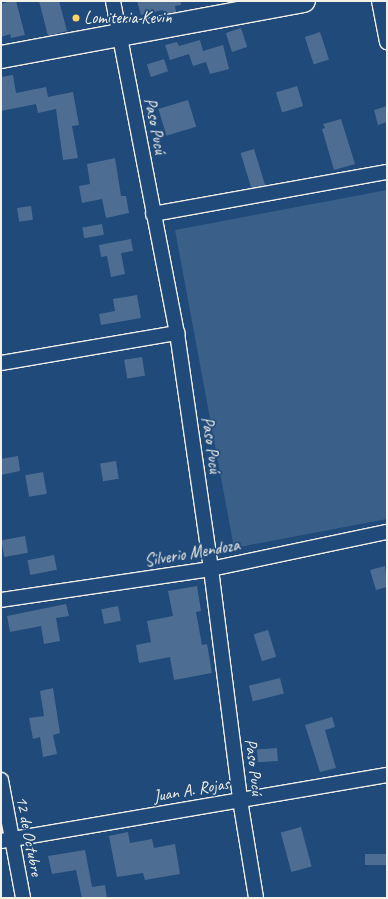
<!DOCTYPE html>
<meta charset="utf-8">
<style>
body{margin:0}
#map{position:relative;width:388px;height:899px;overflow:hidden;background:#1f4a7a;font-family:Caveat,sans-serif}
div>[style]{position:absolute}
.green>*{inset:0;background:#3a5f88}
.building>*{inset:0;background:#4d6e92;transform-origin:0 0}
.roads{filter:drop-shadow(1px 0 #f4f1e8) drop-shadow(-1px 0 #f4f1e8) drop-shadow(0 1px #f4f1e8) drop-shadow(0 -1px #f4f1e8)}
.street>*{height:14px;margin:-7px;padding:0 7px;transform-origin:7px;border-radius:7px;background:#1f4a7a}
.highway>*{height:22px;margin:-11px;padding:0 11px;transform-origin:11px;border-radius:11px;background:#1f4a7a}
.dots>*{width:11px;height:11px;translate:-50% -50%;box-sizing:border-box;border:2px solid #1f4a7a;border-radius:50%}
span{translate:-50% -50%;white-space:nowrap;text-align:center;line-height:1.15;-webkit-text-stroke:3.5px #1f4a7a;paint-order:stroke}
.poi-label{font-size:17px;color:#f4f1e8}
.left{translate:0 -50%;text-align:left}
.street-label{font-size:17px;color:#f4f1e8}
.frame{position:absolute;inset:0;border:2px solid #f4f1e8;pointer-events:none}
</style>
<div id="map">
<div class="green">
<div style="clip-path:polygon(387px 190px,387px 519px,234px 548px,175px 230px)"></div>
</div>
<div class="building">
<div style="clip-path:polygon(11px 1px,16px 1px,25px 35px,11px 38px,10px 34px,1px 37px,1px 4px)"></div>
<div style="clip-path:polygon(39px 1px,59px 1px,67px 31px,48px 36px)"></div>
<div style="clip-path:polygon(137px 1px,181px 1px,181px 5px,175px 6px,176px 12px,164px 14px,163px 10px,141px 15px)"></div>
<div style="left:241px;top:28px;width:20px;height:16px;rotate:72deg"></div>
<div style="left:320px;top:32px;width:29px;height:16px;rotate:72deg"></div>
<div style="clip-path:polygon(200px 40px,203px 51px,223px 45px,229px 69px,210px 74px,206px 62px,193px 66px,189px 54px,170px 60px,165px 45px,177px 42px,179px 46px)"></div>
<div style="left:164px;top:59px;width:13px;height:18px;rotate:72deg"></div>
<div style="clip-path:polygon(13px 75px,16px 93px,46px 87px,48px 97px,73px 92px,79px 125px,72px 126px,78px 158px,63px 160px,56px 109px,38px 113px,36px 104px,1px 111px,1px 77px)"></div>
<div style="left:297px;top:86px;width:21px;height:22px;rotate:73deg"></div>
<div style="left:188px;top:100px;width:28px;height:31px;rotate:73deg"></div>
<div style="clip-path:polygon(387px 106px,387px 122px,378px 125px,374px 110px)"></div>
<div style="clip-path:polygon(341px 119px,355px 164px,334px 170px,322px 129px,325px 128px,323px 124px)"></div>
<div style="left:254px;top:149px;width:38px;height:14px;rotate:73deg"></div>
<div style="clip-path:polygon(115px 158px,121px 196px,126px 196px,129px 213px,106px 218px,102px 199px,82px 203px,79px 186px,90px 184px,87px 164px)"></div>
<div style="left:31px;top:206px;width:14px;height:14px;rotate:82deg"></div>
<div style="left:102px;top:224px;width:11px;height:20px;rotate:80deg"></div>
<div style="clip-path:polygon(131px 239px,133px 251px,121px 253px,125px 274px,111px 277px,107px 256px,101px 257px,99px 245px)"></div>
<div style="clip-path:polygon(137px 295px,141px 318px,101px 325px,99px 314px,115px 311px,113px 299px)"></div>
<div style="left:142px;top:357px;width:19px;height:18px;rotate:81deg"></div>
<div style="clip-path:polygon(18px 456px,20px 471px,1px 475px,1px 459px)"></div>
<div style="left:116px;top:461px;width:18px;height:16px;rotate:81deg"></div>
<div style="left:43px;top:472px;width:22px;height:18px;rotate:80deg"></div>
<div style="left:25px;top:536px;width:17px;height:24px;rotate:80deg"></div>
<div style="left:54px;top:555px;width:15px;height:27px;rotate:79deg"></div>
<div style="clip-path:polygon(385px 566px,387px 587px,376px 590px,370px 570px)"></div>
<div style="clip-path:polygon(197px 586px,201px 611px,196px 612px,202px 645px,207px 644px,212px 673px,174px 680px,170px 657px,139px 663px,136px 645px,151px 642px,147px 621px,173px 616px,168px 591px)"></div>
<div style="clip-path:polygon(66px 604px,69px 616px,56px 618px,60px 641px,44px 644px,41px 626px,10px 632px,7px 616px)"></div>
<div style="left:118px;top:606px;width:15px;height:17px;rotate:79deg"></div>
<div style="left:268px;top:630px;width:28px;height:15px;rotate:73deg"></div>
<div style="left:280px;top:678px;width:16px;height:32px;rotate:76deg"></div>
<div style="clip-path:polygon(53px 688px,60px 733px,53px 735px,57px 754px,43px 757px,40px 737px,33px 739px,29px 718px,44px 716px,40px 691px)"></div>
<div style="clip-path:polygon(332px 717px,335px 727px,325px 730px,336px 768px,320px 772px,305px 725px)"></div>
<div style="left:277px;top:748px;width:13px;height:20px;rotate:86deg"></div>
<div style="left:301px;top:827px;width:41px;height:21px;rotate:75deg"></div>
<div style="clip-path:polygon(128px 832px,130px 843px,152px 839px,154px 848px,175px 844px,180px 874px,145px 880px,143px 873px,117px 877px,109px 836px)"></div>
<div style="clip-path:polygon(85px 850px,92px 887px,105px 885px,107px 898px,82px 898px,76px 870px,52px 874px,48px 856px)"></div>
<div style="left:387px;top:854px;width:11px;height:22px;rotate:90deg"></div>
</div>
<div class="roads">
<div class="street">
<div style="left:113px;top:1px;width:338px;rotate:79.1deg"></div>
<div style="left:177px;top:333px;width:238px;rotate:81.8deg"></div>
<div style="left:211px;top:569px;width:233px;rotate:82.8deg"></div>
<div style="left:240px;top:800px;width:99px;rotate:80.7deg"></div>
<div style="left:379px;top:1px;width:42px;rotate:79deg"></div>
<div style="left:153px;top:214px;width:238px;rotate:-10.2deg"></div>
<div style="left:1px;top:363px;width:179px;rotate:-9.7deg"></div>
<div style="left:1px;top:600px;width:212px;rotate:-8.4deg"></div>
<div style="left:211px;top:569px;width:180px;rotate:-11.9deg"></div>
<div style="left:1px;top:780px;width:120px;rotate:79.4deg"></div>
<div style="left:1px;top:841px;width:392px;rotate:-9.7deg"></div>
</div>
<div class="highway">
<div style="left:1px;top:57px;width:308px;rotate:-10.5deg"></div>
</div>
</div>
<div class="dots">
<div style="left:76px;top:18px;background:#ffd166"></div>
</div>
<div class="poi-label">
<span class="left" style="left:84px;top:18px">Lomiteria Kevin</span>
</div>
<div class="street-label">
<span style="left:155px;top:126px;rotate:79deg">Paso Pucú</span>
<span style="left:211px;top:445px;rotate:82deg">Paso Pucú</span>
<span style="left:192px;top:553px;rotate:-10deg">Silverio Mendoza</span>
<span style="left:254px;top:767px;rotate:83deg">Paso Pucú</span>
<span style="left:191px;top:790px;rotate:-10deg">Juan A. Rojas</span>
<span style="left:29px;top:836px;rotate:79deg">12 de Octubre</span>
</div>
<div class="frame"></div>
</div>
